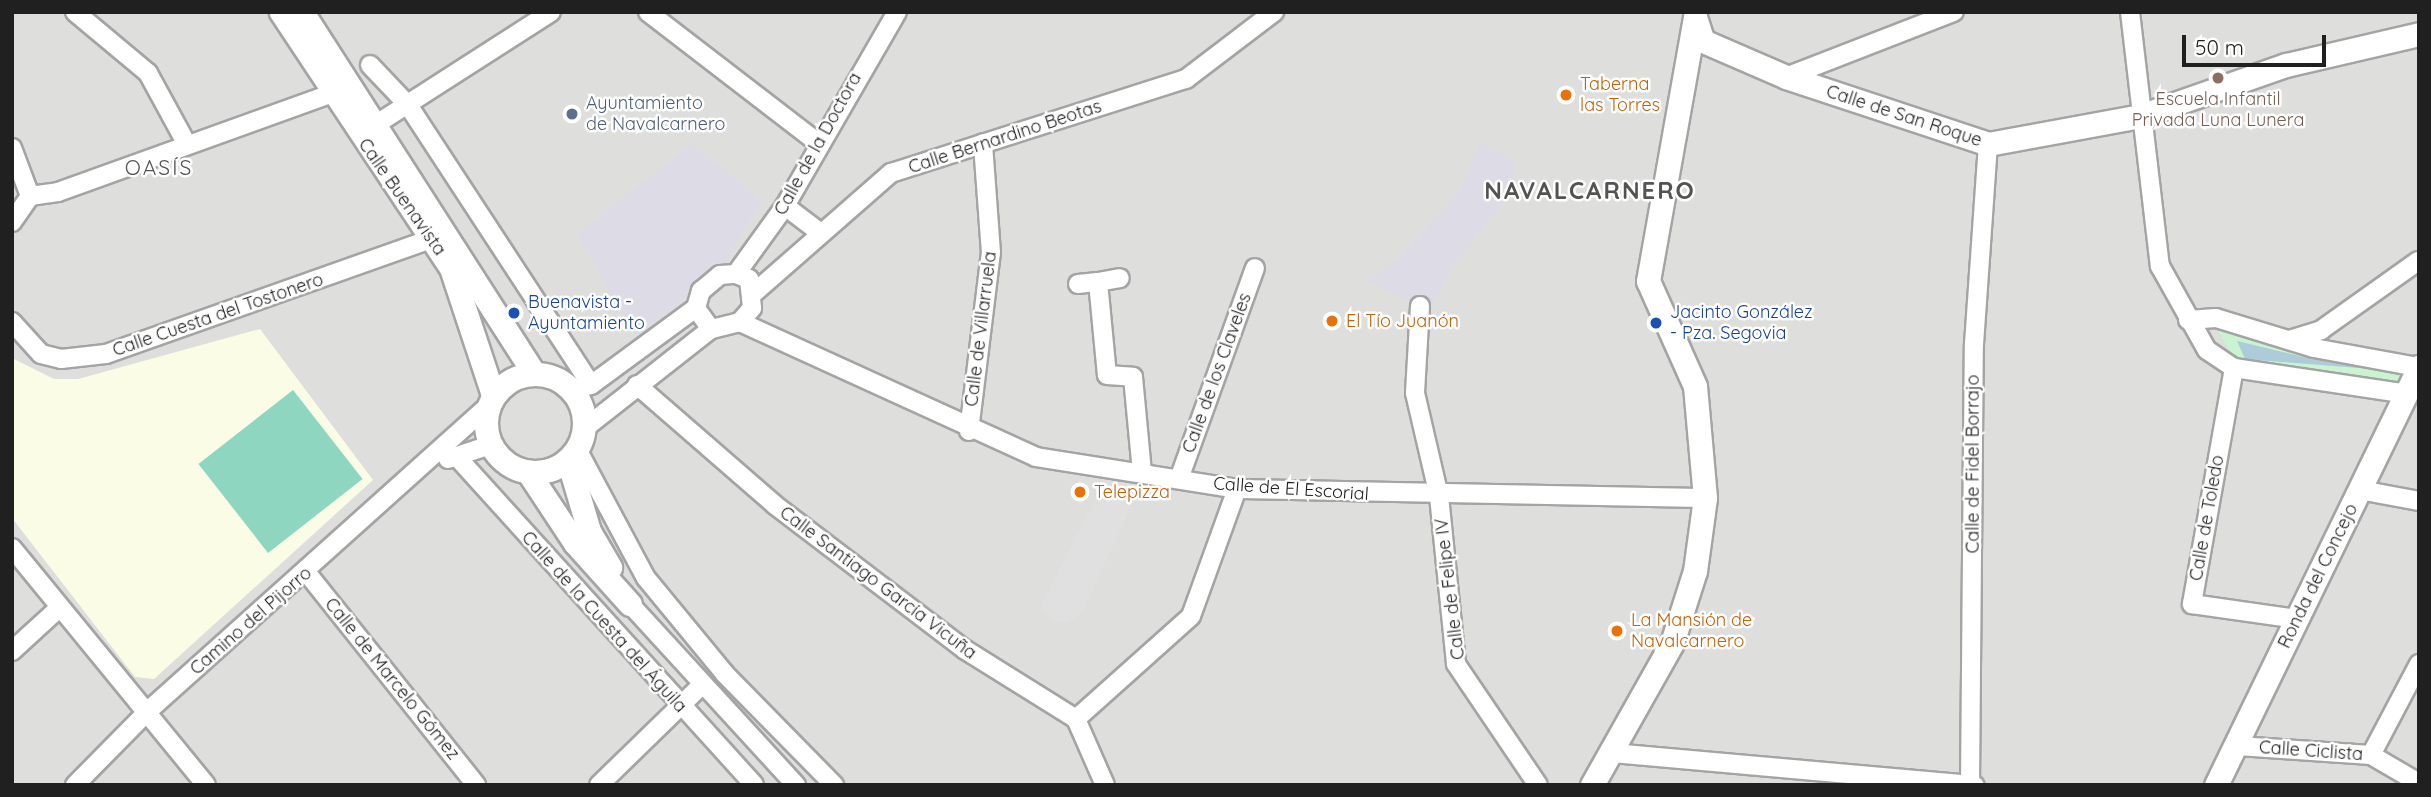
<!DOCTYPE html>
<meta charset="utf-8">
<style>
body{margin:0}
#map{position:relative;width:2431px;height:797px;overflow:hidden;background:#f0eee8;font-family:Quicksand,sans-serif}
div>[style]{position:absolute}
.residential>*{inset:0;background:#dededd;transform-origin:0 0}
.education>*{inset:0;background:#fafce5}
.park>*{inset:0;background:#caf4d1}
.pitch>*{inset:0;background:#8fd6c0;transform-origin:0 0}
.parking>*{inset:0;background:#e0e0e0}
.plaza>*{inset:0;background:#dddce6}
.water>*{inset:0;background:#adcbd9}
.roads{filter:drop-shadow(2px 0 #a4a4a4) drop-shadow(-2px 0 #a4a4a4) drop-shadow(0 2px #a4a4a4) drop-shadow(0 -2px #a4a4a4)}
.minor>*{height:18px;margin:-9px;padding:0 9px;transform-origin:9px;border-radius:9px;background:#fff}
.tertiary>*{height:23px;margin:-11.5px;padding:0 11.5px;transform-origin:11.5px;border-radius:11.5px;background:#fff}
.tertiary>.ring{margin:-11.5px;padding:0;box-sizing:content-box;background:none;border:23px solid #fff;border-radius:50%}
.dots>*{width:19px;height:19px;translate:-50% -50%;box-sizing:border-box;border:4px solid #fff;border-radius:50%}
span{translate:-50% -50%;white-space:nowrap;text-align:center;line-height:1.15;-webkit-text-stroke:5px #fff;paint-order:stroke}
.food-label{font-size:18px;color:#c56008}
.left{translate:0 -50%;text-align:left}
.education-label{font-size:18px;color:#785e54}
.service-label{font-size:18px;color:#4e5e75}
.street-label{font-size:18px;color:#202020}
.transit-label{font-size:18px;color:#164399}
.quarter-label{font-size:21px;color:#535353;letter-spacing:2px}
.district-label{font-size:24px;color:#535353;font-weight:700;letter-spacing:2px}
.frame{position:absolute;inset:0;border:14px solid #202020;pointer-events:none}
.scale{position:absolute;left:2182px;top:35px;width:144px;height:32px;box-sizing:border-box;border:4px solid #202020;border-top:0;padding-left:9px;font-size:21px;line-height:24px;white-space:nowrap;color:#202020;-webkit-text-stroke:5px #fff;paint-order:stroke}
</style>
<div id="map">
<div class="residential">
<div style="left:12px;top:12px;width:2407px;height:773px"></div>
</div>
<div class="education">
<div style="clip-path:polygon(260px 329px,373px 480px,154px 679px,135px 677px,12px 518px,12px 358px,54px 379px,78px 379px)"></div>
</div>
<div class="park">
<div style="clip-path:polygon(2218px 330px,2419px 369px,2419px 386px,2261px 367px,2234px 359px)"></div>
</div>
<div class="pitch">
<div style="left:293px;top:390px;width:113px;height:120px;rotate:52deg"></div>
</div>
<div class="parking">
<div style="clip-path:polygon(1102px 486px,1139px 490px,1082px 613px,1067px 623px,1054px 621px,1039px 610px)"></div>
</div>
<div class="plaza">
<div style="clip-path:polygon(1479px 143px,1515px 161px,1513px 191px,1458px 259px,1430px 311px,1368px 281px,1402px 255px,1458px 193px)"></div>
<div style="clip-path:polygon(692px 144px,761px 200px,720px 275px,635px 335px,577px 234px)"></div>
</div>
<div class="water">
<div style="clip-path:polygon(2237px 341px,2308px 358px,2384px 370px,2245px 359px)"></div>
</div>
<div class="roads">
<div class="minor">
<div style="left:75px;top:12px;width:95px;rotate:39.9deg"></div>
<div style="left:148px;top:73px;width:77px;rotate:61.4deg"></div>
<div style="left:648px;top:12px;width:213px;rotate:37.6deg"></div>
<div style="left:2130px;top:12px;width:256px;rotate:83.3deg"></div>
<div style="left:2160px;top:266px;width:96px;rotate:60.8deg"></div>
<div style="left:2207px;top:350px;width:32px;rotate:34deg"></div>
<div style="left:2234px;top:368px;width:169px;rotate:8.5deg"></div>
<div style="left:370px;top:65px;width:55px;rotate:46.5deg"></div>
<div style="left:408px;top:105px;width:334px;rotate:56.8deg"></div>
<div style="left:1786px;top:77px;width:180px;rotate:-21.2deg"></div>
<div style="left:375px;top:125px;width:209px;rotate:-32.7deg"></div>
<div style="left:12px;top:148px;width:51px;rotate:69.4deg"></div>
<div style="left:30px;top:196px;width:28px;rotate:-8deg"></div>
<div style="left:58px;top:192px;width:289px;rotate:-19.8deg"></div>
<div style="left:785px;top:206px;width:41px;rotate:37.1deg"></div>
<div style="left:12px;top:222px;width:32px;rotate:-55deg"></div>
<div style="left:736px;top:274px;width:84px;rotate:-54.2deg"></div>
<div style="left:785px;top:206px;width:224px;rotate:-60deg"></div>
<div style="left:736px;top:274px;width:14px;rotate:21deg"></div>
<div style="left:749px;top:279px;width:29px;rotate:84deg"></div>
<div style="left:752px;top:308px;width:18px;rotate:131deg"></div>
<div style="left:740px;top:322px;width:30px;rotate:166deg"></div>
<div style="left:711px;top:329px;width:26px;rotate:-126deg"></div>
<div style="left:696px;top:308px;width:18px;rotate:-74deg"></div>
<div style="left:701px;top:291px;width:25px;rotate:-40deg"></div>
<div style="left:720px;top:275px;width:16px;rotate:-4deg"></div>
<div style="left:1098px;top:282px;width:22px;rotate:-10deg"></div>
<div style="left:1078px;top:284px;width:20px;rotate:-6deg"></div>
<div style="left:1098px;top:282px;width:93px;rotate:84.5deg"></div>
<div style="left:1107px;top:375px;width:26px;rotate:4deg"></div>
<div style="left:1133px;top:377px;width:96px;rotate:84.6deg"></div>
<div style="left:755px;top:292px;width:181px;rotate:-41.2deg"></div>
<div style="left:891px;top:173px;width:310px;rotate:-17.7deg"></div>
<div style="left:1186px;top:79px;width:111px;rotate:-37.3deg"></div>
<div style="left:1420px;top:306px;width:87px;rotate:93.3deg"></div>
<div style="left:1415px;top:393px;width:106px;rotate:76.9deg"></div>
<div style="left:1439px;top:496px;width:169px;rotate:84.2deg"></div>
<div style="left:1456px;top:664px;width:146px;rotate:55.9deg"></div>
<div style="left:2188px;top:320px;width:28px;rotate:-4deg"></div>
<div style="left:2216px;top:318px;width:102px;rotate:17deg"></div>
<div style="left:2314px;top:348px;width:106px;rotate:10.4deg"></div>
<div style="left:12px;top:322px;width:43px;rotate:47.8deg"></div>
<div style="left:41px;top:354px;width:21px;rotate:14deg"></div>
<div style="left:61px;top:359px;width:45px;rotate:-6.3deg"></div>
<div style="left:106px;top:354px;width:347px;rotate:-19.5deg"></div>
<div style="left:740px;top:322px;width:325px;rotate:24.5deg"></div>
<div style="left:1036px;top:457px;width:204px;rotate:9deg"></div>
<div style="left:1237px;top:489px;width:468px;rotate:1.1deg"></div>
<div style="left:2289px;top:340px;width:34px;rotate:-17deg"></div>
<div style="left:2321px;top:330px;width:119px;rotate:-35.4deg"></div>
<div style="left:2234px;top:368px;width:240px;rotate:100.1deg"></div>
<div style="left:2192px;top:604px;width:107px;rotate:8.1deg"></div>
<div style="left:637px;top:385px;width:183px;rotate:41deg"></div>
<div style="left:775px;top:505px;width:238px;rotate:37.3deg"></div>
<div style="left:964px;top:649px;width:132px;rotate:32deg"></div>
<div style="left:1076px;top:719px;width:72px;rotate:66.3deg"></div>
<div style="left:572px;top:390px;width:20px;rotate:-15deg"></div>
<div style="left:591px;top:385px;width:130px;rotate:-36.3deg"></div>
<div style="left:585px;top:428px;width:160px;rotate:-38.2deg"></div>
<div style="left:969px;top:431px;width:179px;rotate:-83deg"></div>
<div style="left:991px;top:253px;width:110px;rotate:-94.2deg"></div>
<div style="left:577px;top:449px;width:146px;rotate:61.9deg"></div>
<div style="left:646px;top:578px;width:124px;rotate:50.5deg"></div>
<div style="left:725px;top:674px;width:156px;rotate:45.5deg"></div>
<div style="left:457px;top:457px;width:442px;rotate:47.8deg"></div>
<div style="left:448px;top:459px;width:44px;rotate:-18.4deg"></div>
<div style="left:1179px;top:479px;width:224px;rotate:-70.2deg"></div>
<div style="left:2360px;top:490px;width:60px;rotate:10.6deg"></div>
<div style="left:12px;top:548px;width:306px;rotate:50.7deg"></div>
<div style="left:307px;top:573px;width:271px;rotate:51.4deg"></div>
<div style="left:630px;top:604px;width:246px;rotate:47.5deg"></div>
<div style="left:12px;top:651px;width:62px;rotate:-42.4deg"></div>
<div style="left:1076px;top:719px;width:154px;rotate:-41.8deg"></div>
<div style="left:1191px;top:616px;width:135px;rotate:-70.1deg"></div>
<div style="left:2238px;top:746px;width:133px;rotate:3.9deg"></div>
<div style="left:2371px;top:755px;width:56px;rotate:30.3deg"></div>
<div style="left:1613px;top:753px;width:363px;rotate:5.1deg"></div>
<div style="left:2371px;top:755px;width:103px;rotate:-62.2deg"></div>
<div style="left:1970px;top:784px;width:440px;rotate:-89.5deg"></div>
<div style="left:1974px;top:344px;width:200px;rotate:-86deg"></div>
<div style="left:75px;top:785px;width:104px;rotate:-45.4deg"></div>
<div style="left:148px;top:711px;width:458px;rotate:-41.9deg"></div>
<div style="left:599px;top:785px;width:145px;rotate:-44.2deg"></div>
</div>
<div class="tertiary">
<div style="left:281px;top:12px;width:307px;rotate:56.4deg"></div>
<div style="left:451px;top:268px;width:134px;rotate:71.7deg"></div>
<div style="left:302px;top:12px;width:429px;rotate:57.3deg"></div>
<div style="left:1695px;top:17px;width:25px;rotate:72deg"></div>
<div style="left:1703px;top:41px;width:90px;rotate:23.4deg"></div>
<div style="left:1786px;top:77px;width:213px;rotate:18.3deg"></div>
<div style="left:1988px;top:144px;width:155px;rotate:-10.4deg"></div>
<div style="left:2140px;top:116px;width:155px;rotate:-19.3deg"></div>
<div style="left:2286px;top:65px;width:137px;rotate:-13.1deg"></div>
<div class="ring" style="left:486px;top:374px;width:75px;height:75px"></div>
<div style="left:568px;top:460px;width:74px;rotate:73.5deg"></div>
<div style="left:589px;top:531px;width:42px;rotate:59.7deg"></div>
<div style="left:528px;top:472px;width:85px;rotate:56.5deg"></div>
<div style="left:575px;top:543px;width:82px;rotate:48deg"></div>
<div style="left:1592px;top:785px;width:163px;rotate:-60.6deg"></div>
<div style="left:1672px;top:643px;width:76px;rotate:-72.3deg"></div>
<div style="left:1695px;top:571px;width:74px;rotate:-82.2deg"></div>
<div style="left:1705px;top:498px;width:112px;rotate:-95.1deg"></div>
<div style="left:1695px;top:386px;width:115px;rotate:-114.1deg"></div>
<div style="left:1648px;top:281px;width:268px;rotate:-79.9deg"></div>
<div style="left:2216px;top:785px;width:465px;rotate:-64.1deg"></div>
</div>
</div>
<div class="dots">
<div style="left:2218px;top:78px;background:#8d6e63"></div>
<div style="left:1566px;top:95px;background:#e8710a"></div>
<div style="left:572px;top:114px;background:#5c6f8a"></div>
<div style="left:514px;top:313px;background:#1a4fb4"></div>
<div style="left:1332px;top:321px;background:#e8710a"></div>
<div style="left:1656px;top:323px;background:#1a4fb4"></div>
<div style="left:1080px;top:492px;background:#e8710a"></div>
<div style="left:1617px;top:631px;background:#e8710a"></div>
</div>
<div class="food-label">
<span class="left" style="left:1580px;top:95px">Taberna<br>las Torres</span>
<span class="left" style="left:1346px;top:321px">El Tío Juanón</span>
<span class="left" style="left:1094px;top:492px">Telepizza</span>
<span class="left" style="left:1631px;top:631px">La Mansión de<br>Navalcarnero</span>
</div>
<div class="education-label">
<span style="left:2218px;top:110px">Escuela Infantil<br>Privada Luna Lunera</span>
</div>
<div class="service-label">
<span class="left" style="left:586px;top:114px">Ayuntamiento<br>de Navalcarnero</span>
</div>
<div class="street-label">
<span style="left:1904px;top:116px;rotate:18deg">Calle de San Roque</span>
<span style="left:1005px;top:137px;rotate:-18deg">Calle Bernardino Beotas</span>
<span style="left:818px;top:144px;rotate:-61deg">Calle de la Doctora</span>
<span style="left:402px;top:197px;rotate:55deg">Calle Buenavista</span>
<span style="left:218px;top:315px;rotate:-19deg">Calle Cuesta del Tostonero</span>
<span style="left:981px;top:329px;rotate:-83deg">Calle de Villarruela</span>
<span style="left:1217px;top:373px;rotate:-70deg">Calle de los Claveles</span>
<span style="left:1973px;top:464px;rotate:-90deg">Calle de Fidel Borrajo</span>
<span style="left:1291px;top:489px;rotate:4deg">Calle de El Escorial</span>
<span style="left:2207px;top:518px;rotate:-80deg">Calle de Toledo</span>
<span style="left:2318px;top:576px;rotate:-64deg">Ronda del Concejo</span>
<span style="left:878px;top:583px;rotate:37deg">Calle Santiago García Vicuña</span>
<span style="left:1450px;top:589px;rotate:-97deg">Calle de Felipe IV</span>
<span style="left:251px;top:621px;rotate:-41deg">Camino del Pijorro</span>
<span style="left:604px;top:622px;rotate:48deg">Calle de la Cuesta del Águila</span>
<span style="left:392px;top:679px;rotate:51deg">Calle de Marcelo Gómez</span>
<span style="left:2311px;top:751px;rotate:4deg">Calle Ciclista</span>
</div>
<div class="transit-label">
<span class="left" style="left:528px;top:313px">Buenavista -<br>Ayuntamiento</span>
<span class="left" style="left:1670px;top:323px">Jacinto González<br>- Pza. Segovia</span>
</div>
<div class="quarter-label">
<span style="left:159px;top:167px">OASÍS</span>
</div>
<div class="district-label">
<span style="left:1590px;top:191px">NAVALCARNERO</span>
</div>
<div class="frame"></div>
<div class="scale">50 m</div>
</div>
